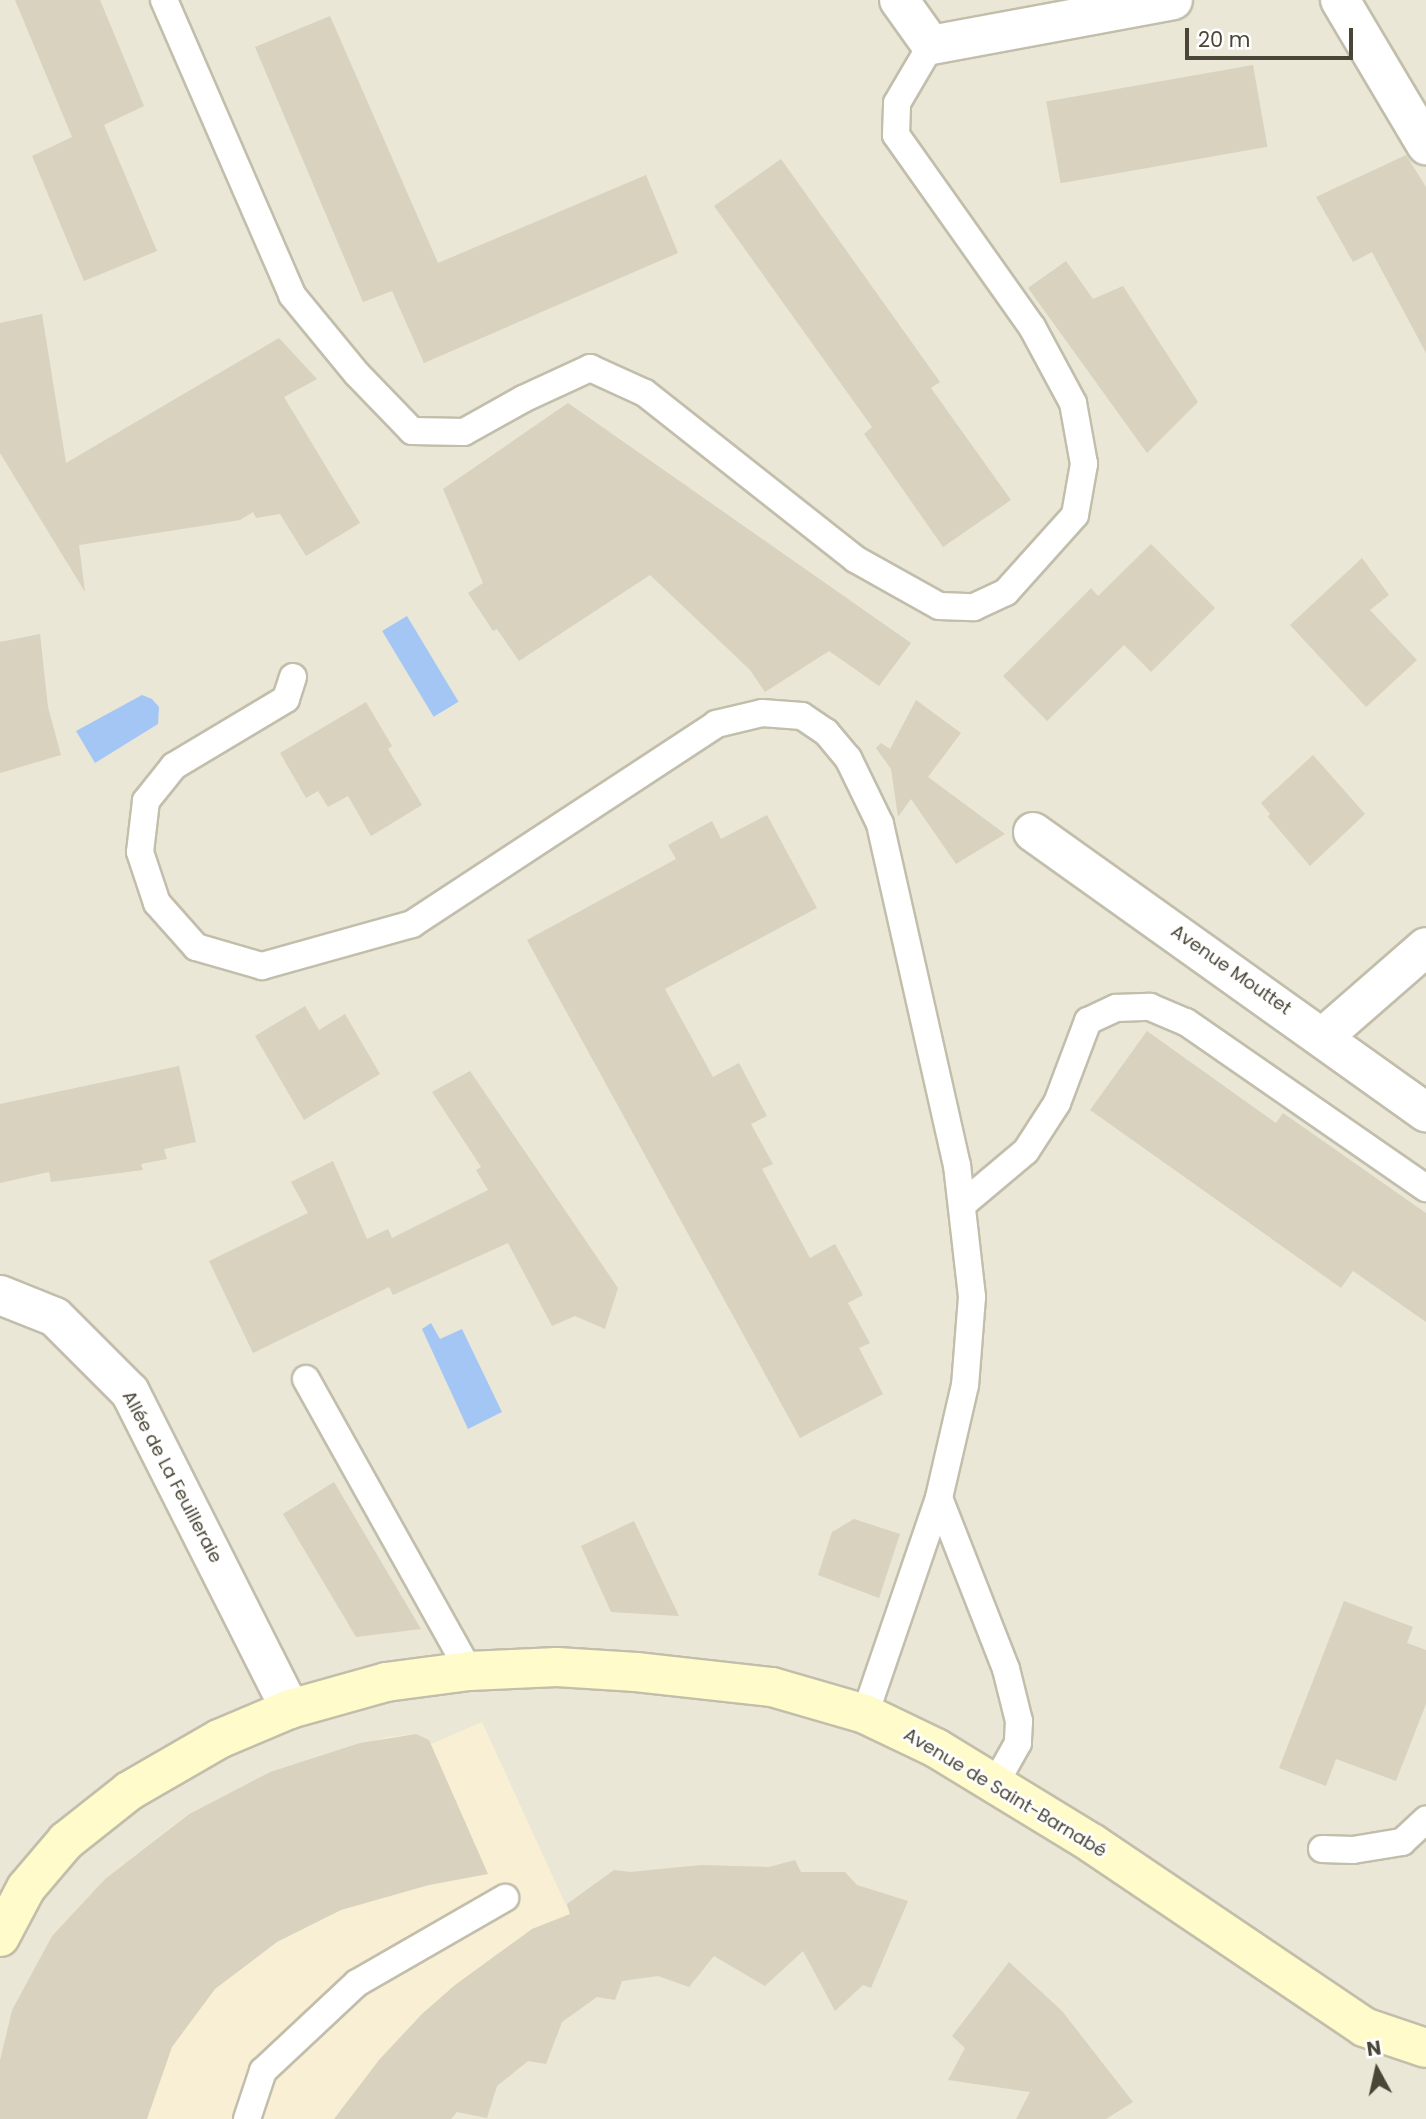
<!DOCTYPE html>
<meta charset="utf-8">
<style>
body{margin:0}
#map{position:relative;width:1426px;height:2119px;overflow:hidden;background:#f6f4e9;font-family:Poppins,sans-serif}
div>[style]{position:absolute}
.residential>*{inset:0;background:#eae7d7;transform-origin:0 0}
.commercial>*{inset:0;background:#f8efd4}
.water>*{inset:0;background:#a3c6f5;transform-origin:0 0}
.building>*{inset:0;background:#d8d2be;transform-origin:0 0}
.roads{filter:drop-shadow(2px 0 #c2beab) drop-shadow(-2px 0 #c2beab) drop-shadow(0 2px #c2beab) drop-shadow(0 -2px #c2beab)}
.lane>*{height:26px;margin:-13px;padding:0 13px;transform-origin:13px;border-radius:13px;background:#fff}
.street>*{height:38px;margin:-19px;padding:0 19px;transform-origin:19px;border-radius:19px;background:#fff}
.secondary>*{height:38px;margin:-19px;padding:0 19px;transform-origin:19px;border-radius:19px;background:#fffbca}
span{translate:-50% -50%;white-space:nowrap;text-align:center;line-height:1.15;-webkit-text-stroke:5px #fff;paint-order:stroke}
.street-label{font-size:18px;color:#4a4637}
.north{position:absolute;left:1342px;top:2035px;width:70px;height:70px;-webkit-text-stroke:5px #fff;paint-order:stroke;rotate:352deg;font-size:19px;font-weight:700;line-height:28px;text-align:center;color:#4a4637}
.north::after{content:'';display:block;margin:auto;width:24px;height:32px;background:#4a4637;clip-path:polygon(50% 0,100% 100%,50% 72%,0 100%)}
.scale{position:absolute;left:1185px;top:28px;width:168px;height:32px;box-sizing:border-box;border:4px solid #4a4637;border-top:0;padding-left:9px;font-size:21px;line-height:24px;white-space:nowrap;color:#4a4637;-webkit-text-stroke:5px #fff;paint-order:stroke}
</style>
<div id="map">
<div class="residential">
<div style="left:0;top:0;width:1426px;height:2119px"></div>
</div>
<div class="commercial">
<div style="clip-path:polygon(482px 1722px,570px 1914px,497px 1954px,422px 2014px,379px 2060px,339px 2119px,0 2119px,0 2060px,12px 2010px,52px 1936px,105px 1879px,188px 1814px,270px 1772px,388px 1737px,416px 1734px,431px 1744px)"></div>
</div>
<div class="water">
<div style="left:407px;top:616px;width:100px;height:29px;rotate:59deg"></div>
<div style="clip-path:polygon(142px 695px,152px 699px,159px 707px,158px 724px,95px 763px,76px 731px)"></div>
<div style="clip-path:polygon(431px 1323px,440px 1339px,462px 1329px,502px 1412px,468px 1429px,422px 1329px)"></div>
</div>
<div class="building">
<div style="clip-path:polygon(15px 0,100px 0,144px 106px,104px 125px,157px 251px,84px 281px,32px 156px,72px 137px)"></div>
<div style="clip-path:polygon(330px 16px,438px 263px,646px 175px,678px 253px,424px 363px,392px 291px,363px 302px,255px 47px)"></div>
<div style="left:1253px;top:65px;width:83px;height:210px;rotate:80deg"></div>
<div style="clip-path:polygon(1406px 155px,1426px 187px,1426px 353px,1372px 252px,1353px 262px,1316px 197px)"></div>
<div style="clip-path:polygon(781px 159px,940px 382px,931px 388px,1011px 500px,943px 547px,864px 434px,872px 427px,714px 206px)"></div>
<div style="clip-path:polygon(1066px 261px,1093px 299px,1123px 286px,1198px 402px,1147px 453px,1028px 288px)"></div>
<div style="clip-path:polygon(42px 314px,66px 463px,279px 338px,317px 379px,284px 397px,360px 523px,306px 556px,280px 514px,256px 518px,253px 512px,240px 520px,79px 545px,85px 592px,0 453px,0 323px)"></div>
<div style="clip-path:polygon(568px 403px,911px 643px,879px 686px,829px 651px,765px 692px,750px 670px,650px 575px,519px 661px,497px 629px,493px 631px,468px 593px,483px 583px,443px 489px)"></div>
<div style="clip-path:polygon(1151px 544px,1215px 608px,1151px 672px,1124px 645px,1047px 721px,1003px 676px,1091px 588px,1098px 596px)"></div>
<div style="clip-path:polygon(1362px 558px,1389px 595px,1370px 610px,1417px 660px,1366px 707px,1290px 625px)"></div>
<div style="clip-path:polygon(40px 634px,48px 707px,61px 755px,0 773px,0 642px)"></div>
<div style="clip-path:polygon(916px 700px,961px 733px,928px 777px,1005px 834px,956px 864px,911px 799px,898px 817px,891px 769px,876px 748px,881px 743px,890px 749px)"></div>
<div style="clip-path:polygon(366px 702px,392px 746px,388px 749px,422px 805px,371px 836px,348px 796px,328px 807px,318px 791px,306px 798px,280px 753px)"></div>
<div style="clip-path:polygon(1313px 755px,1365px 814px,1310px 866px,1268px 817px,1270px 814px,1261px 803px)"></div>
<div style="clip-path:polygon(767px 815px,817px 908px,665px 989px,713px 1077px,739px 1063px,767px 1116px,751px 1124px,773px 1164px,762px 1169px,810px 1258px,835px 1244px,863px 1295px,848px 1303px,870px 1343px,859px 1348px,883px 1394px,800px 1438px,527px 940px,676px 859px,668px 845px,712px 821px,721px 839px)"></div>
<div style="clip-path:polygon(305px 1006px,319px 1030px,345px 1014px,380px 1074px,304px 1120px,255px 1036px)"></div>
<div style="clip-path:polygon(1147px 1031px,1276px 1123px,1283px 1113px,1426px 1213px,1426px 1322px,1353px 1271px,1341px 1288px,1090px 1110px)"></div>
<div style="clip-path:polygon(179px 1066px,196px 1142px,164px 1149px,167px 1159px,141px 1164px,143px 1170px,51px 1182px,49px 1172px,0 1183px,0 1104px)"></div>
<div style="clip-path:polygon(470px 1071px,618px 1288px,605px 1329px,575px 1316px,552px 1326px,508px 1243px,393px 1295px,389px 1287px,253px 1353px,209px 1261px,308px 1213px,291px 1182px,333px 1161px,367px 1239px,388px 1229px,392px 1238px,488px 1190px,476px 1170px,481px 1167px,432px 1092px)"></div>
<div style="clip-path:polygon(334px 1482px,421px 1629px,356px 1637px,283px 1514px)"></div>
<div style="clip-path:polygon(854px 1519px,900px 1534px,879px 1598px,818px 1575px,832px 1532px)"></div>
<div style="clip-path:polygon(634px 1521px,679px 1616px,611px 1612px,581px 1546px)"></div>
<div style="clip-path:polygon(1344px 1601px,1413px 1627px,1407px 1643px,1426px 1650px,1426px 1704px,1396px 1781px,1336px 1759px,1326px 1786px,1279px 1768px)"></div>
<div style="clip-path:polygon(416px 1734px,429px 1740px,488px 1874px,429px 1885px,341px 1910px,277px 1942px,215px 1989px,172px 2047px,147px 2119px,0 2119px,0 2060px,12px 2010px,52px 1936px,105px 1879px,189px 1814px,270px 1772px,360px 1743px)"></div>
<div style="clip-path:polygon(795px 1860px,801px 1872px,845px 1872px,857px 1885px,908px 1901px,871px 1988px,863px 1985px,835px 2011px,803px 1951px,765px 1986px,714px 1956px,689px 1987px,658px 1976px,622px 1981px,615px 2000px,597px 1997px,562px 2022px,546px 2064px,528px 2061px,497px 2086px,487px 2118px,457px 2112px,451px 2119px,334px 2119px,379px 2060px,422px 2014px,455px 1985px,532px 1929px,570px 1914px,567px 1904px,614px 1870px,630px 1872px,701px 1865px,769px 1867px)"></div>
<div style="clip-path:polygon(1009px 1962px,1062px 2011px,1133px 2102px,1106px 2119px,1016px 2119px,1030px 2092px,948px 2080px,965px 2048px,952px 2036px)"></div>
</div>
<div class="roads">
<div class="lane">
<div style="left:164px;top:0;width:322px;rotate:66.5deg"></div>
<div style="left:292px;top:295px;width:102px;rotate:50.6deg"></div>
<div style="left:357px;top:374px;width:79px;rotate:46deg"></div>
<div style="left:412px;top:431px;width:52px;rotate:1.1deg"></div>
<div style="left:464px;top:432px;width:68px;rotate:-29.2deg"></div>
<div style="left:523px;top:399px;width:74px;rotate:-24.8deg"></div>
<div style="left:590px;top:368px;width:60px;rotate:24.4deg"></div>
<div style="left:645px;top:393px;width:268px;rotate:38.3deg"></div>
<div style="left:855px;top:559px;width:96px;rotate:29.2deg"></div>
<div style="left:939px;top:606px;width:35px;rotate:2deg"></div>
<div style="left:974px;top:607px;width:35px;rotate:-25deg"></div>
<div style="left:1006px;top:592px;width:103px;rotate:-48.1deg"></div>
<div style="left:1075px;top:515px;width:52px;rotate:-80deg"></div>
<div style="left:1084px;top:464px;width:62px;rotate:-100.2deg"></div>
<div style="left:1073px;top:403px;width:86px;rotate:-118.3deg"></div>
<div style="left:1032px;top:327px;width:235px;rotate:-125.3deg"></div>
<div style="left:896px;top:135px;width:32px;rotate:-88deg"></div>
<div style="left:897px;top:103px;width:67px;rotate:-59.6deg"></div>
<div style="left:293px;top:677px;width:23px;rotate:108deg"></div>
<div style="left:286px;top:699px;width:131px;rotate:149.1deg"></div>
<div style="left:174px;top:766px;width:45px;rotate:128.7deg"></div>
<div style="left:146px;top:801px;width:51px;rotate:96.7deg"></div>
<div style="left:140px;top:852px;width:54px;rotate:71.6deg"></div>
<div style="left:157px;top:903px;width:59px;rotate:48.4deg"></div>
<div style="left:196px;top:947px;width:69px;rotate:16.1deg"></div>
<div style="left:262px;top:966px;width:156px;rotate:-15.6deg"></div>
<div style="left:412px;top:924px;width:364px;rotate:-33.3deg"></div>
<div style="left:716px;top:724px;width:47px;rotate:-13.4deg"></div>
<div style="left:762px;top:713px;width:40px;rotate:4.3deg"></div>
<div style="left:802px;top:716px;width:29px;rotate:34deg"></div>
<div style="left:826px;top:732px;width:34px;rotate:50deg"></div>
<div style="left:848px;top:758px;width:73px;rotate:64.1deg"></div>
<div style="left:880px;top:824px;width:350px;rotate:77.3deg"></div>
<div style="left:957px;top:1165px;width:133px;rotate:83.5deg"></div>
<div style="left:972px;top:1297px;width:88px;rotate:94.5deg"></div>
<div style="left:965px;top:1385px;width:116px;rotate:103deg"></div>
<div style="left:939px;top:1498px;width:228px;rotate:108.9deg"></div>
<div style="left:963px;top:1204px;width:82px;rotate:-40.1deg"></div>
<div style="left:1026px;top:1151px;width:57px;rotate:-57.1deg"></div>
<div style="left:1057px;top:1103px;width:88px;rotate:-69.3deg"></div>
<div style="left:1088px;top:1021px;width:31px;rotate:-25deg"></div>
<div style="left:1116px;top:1008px;width:34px;rotate:-2deg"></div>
<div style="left:1150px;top:1007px;width:39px;rotate:23deg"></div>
<div style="left:1186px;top:1022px;width:292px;rotate:34.7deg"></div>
<div style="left:306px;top:1379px;width:334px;rotate:60.8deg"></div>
<div style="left:939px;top:1498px;width:184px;rotate:68.6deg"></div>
<div style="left:1006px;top:1669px;width:54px;rotate:76deg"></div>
<div style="left:1019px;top:1721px;width:22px;rotate:93deg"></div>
<div style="left:1018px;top:1743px;width:47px;rotate:119.3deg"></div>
<div style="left:1322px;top:1849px;width:31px;rotate:2deg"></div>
<div style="left:1353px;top:1850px;width:50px;rotate:-9.3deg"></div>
<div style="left:1402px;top:1842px;width:33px;rotate:-43deg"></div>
<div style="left:247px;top:2119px;width:51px;rotate:-71.6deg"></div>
<div style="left:263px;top:2071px;width:129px;rotate:-43.1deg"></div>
<div style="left:357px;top:1983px;width:171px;rotate:-29.9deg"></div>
</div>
<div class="street">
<div style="left:899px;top:0;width:55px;rotate:54.6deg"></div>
<div style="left:931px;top:45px;width:246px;rotate:-10.5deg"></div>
<div style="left:1340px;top:0;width:169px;rotate:59.3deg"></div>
<div style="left:1033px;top:832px;width:483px;rotate:35.5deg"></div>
<div style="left:1324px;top:1036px;width:135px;rotate:-41.1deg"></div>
<div style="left:0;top:1295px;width:59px;rotate:21.8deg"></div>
<div style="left:55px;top:1317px;width:106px;rotate:45deg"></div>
<div style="left:130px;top:1392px;width:355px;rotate:63.2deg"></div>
</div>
<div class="secondary">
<div style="left:0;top:1937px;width:55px;rotate:-62deg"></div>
<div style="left:26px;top:1888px;width:62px;rotate:-49.6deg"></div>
<div style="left:66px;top:1841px;width:80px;rotate:-38.4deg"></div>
<div style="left:129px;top:1791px;width:104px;rotate:-30deg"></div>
<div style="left:219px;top:1739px;width:77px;rotate:-22.9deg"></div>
<div style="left:290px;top:1709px;width:100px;rotate:-15.7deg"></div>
<div style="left:386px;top:1682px;width:84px;rotate:-7.5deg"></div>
<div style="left:469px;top:1671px;width:88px;rotate:-2.6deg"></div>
<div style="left:557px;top:1667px;width:79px;rotate:3.6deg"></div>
<div style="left:636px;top:1672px;width:137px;rotate:6.3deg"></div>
<div style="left:772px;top:1687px;width:97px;rotate:16.2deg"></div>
<div style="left:865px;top:1714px;width:79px;rotate:25.6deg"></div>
<div style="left:936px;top:1748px;width:184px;rotate:31.4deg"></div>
<div style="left:1093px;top:1844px;width:327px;rotate:34deg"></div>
<div style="left:1364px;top:2027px;width:65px;rotate:18.7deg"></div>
</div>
</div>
<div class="street-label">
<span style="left:1231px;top:970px;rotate:35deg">Avenue Mouttet</span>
<span style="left:172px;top:1477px;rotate:62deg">Allée de La Feuilleraie</span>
<span style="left:1005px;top:1793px;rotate:31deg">Avenue de Saint-Barnabé</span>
</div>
<div class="north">N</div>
<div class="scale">20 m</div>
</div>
